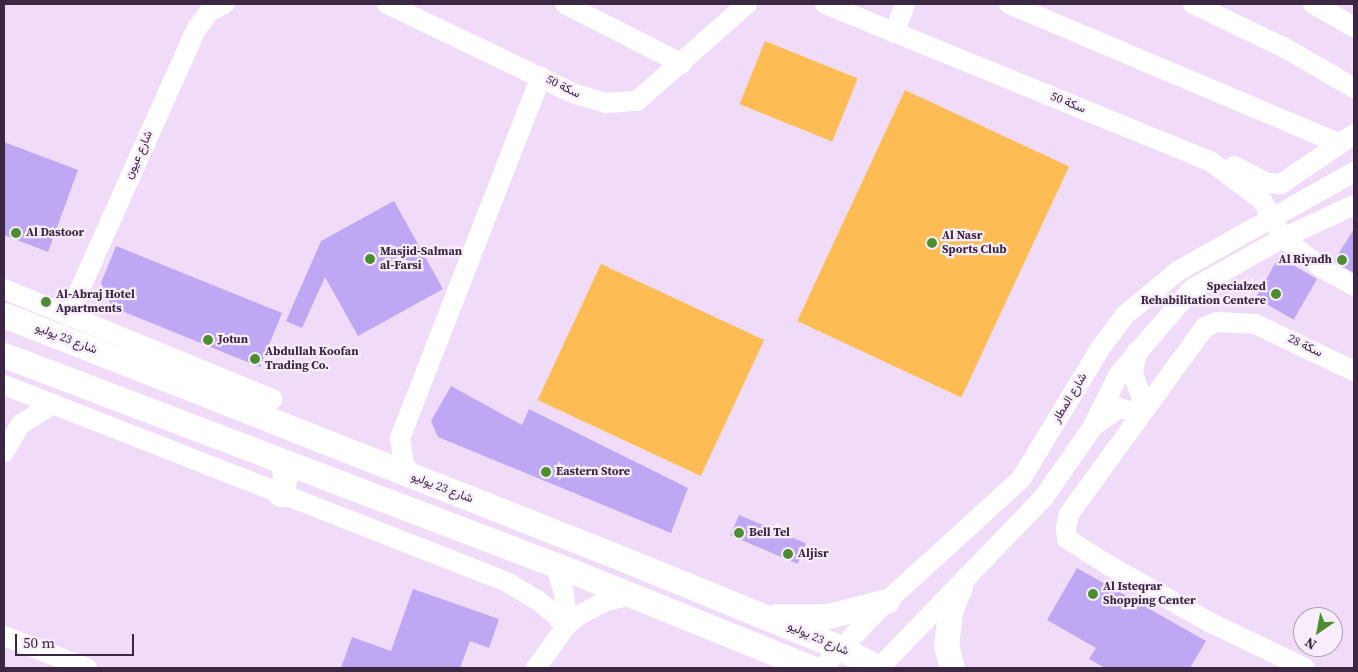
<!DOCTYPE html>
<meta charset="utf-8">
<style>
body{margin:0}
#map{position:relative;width:1358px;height:672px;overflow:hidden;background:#f0dcf8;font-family:"Source Serif 4",Vazirmatn,serif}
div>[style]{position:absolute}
.green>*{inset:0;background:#fdbd54;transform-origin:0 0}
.building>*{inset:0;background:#bea8f3;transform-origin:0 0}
.minor>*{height:20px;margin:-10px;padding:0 10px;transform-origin:10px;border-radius:10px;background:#fff}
.major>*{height:25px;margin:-12.5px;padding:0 12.5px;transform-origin:12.5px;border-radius:12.5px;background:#fff}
.dots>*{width:14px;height:14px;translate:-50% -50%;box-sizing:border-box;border:2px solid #f8edfb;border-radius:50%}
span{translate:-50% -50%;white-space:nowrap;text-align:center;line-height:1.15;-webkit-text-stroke:4.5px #f8edfb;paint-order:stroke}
.street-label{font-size:12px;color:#3b2742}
.poi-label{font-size:12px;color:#3b2742;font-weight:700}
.left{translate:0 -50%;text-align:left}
.right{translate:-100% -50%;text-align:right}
.frame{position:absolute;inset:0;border:5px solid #3b2742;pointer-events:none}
.north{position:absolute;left:1293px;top:607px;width:50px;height:50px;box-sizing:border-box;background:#f8edfb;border:1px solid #ac9eb1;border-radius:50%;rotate:213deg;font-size:14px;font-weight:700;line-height:20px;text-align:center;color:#3b2742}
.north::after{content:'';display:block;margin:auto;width:18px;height:22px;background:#4c8d2f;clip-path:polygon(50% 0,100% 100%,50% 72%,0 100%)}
.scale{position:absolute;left:15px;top:634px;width:119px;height:22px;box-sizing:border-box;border:2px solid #3b2742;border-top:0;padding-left:6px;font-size:15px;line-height:18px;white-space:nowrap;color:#3b2742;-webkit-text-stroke:4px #f8edfb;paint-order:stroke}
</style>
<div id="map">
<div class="green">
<div style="left:765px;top:41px;width:100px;height:68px;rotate:22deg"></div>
<div style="left:905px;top:90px;width:181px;height:255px;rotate:25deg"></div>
<div style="left:601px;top:264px;width:180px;height:150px;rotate:25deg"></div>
</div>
<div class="building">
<div style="clip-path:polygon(4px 142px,78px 170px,48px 252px,4px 235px)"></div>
<div style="clip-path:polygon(394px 201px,443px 289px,358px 336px,325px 277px,302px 328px,286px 321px,321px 241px)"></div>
<div style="clip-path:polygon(1354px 229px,1354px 273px,1334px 261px)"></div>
<div style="clip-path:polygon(116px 246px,282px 313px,260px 367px,112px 307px,101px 283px)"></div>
<div style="left:1279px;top:257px;width:44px;height:47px;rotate:30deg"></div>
<div style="clip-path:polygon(451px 386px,522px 425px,529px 409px,688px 488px,671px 533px,438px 437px,431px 421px)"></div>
<div style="left:739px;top:515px;width:73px;height:22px;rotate:23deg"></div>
<div style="clip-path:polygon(1077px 568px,1206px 641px,1190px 668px,1105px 668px,1089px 659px,1096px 648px,1047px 620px)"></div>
<div style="clip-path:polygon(413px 589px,499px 619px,489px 648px,470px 641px,460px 668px,341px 668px,352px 637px,391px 651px)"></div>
</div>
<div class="minor">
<div style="left:387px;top:4px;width:208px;rotate:25.6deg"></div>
<div style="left:575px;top:94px;width:32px;rotate:16deg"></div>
<div style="left:606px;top:103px;width:31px;rotate:-4deg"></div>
<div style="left:637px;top:101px;width:147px;rotate:-41.4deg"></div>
<div style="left:565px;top:4px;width:131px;rotate:27.1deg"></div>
<div style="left:825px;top:4px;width:416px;rotate:22.2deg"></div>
<div style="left:1210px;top:161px;width:65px;rotate:36.9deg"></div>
<div style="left:1262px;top:200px;width:43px;rotate:61.1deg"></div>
<div style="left:1283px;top:238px;width:49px;rotate:37.6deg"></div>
<div style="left:1322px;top:268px;width:37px;rotate:29deg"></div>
<div style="left:1009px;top:4px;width:359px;rotate:22.9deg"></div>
<div style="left:1193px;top:4px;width:102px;rotate:25.6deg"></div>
<div style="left:1285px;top:48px;width:80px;rotate:30.1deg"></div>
<div style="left:1313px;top:4px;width:47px;rotate:29.3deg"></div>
<div style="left:894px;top:33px;width:31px;rotate:-69deg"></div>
<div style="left:1234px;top:166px;width:38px;rotate:27deg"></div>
<div style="left:1268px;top:183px;width:13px;rotate:4deg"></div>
<div style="left:1281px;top:184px;width:88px;rotate:-34.4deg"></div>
<div style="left:4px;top:289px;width:290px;rotate:22.3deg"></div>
<div style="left:272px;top:399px;width:21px;rotate:135deg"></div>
<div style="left:68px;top:316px;width:313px;rotate:-65.9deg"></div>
<div style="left:196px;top:30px;width:22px;rotate:-54deg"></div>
<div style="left:209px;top:12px;width:17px;rotate:-28deg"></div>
<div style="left:1137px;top:351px;width:23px;rotate:100deg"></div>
<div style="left:1133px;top:374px;width:23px;rotate:70deg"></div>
<div style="left:1141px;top:396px;width:11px;rotate:45deg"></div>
<div style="left:4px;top:385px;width:540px;rotate:21.39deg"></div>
<div style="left:507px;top:582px;width:37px;rotate:31deg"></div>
<div style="left:539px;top:601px;width:37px;rotate:41deg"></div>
<div style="left:1095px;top:425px;width:29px;rotate:-35deg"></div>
<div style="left:1119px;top:408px;width:11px;rotate:15deg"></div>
<div style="left:1130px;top:411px;width:11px;rotate:45deg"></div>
<div style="left:4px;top:452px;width:33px;rotate:-59deg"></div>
<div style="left:21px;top:424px;width:38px;rotate:-32deg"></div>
<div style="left:414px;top:478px;width:17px;rotate:-126deg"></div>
<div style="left:404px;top:464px;width:26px;rotate:-99deg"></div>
<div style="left:400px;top:438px;width:388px;rotate:-68.7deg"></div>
<div style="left:555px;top:564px;width:31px;rotate:73deg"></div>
<div style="left:564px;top:594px;width:31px;rotate:84deg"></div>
<div style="left:4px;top:636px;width:89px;rotate:21.1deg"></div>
<div style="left:536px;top:668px;width:53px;rotate:-54.2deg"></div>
<div style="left:567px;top:625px;width:14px;rotate:-39deg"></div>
<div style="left:578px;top:616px;width:29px;rotate:-29deg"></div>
<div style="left:603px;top:602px;width:29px;rotate:-14deg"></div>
<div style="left:822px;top:668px;width:93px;rotate:-45.9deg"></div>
<div style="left:887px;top:601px;width:181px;rotate:-42.3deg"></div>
<div style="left:1021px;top:479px;width:151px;rotate:-58.8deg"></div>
<div style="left:1099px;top:350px;width:44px;rotate:-53.4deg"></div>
<div style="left:1125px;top:315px;width:69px;rotate:-39.7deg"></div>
<div style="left:1178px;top:271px;width:202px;rotate:-29.4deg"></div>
<div style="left:879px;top:668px;width:238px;rotate:-46deg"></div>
<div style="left:1044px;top:497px;width:84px;rotate:-55.2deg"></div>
<div style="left:1092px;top:428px;width:60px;rotate:-63.4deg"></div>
<div style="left:1119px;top:374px;width:112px;rotate:-49.3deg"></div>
<div style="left:1192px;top:289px;width:104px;rotate:-29.3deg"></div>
<div style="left:1283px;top:238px;width:78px;rotate:-24.9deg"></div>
<div style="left:1305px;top:668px;width:104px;rotate:-154.4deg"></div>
<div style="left:1211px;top:623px;width:116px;rotate:-150.6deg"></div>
<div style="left:1110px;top:566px;width:51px;rotate:-147.9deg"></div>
<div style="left:1067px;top:539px;width:11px;rotate:-95deg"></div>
<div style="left:1066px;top:528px;width:14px;rotate:-78deg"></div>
<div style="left:1069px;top:514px;width:231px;rotate:-54deg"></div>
<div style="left:1205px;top:327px;width:13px;rotate:-23deg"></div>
<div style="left:1217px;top:322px;width:38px;rotate:3deg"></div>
<div style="left:1255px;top:324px;width:110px;rotate:25.4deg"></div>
</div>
<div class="major">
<div style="left:4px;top:315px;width:647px;rotate:21.49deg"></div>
<div style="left:606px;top:552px;width:252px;rotate:22.2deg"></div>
<div style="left:839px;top:647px;width:44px;rotate:28.3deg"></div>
<div style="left:4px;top:355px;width:605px;rotate:20.83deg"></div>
<div style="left:569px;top:570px;width:262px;rotate:22deg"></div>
<div style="left:280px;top:461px;width:12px;rotate:59deg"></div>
<div style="left:286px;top:471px;width:24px;rotate:102deg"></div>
<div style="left:776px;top:616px;width:52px"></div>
<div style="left:828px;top:616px;width:61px;rotate:-14.3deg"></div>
<div style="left:952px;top:668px;width:23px;rotate:-105deg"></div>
<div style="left:946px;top:646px;width:38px;rotate:-83deg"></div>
<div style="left:951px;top:608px;width:23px;rotate:-67deg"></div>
</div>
<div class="dots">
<div style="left:16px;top:233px;background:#4c8d2f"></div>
<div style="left:932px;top:243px;background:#4c8d2f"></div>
<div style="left:370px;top:259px;background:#4c8d2f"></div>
<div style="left:1342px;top:260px;background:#4c8d2f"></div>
<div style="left:1276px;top:294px;background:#4c8d2f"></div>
<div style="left:46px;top:302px;background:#4c8d2f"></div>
<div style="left:208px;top:340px;background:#4c8d2f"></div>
<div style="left:255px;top:359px;background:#4c8d2f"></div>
<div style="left:546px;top:472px;background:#4c8d2f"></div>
<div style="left:739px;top:533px;background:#4c8d2f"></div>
<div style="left:788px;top:554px;background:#4c8d2f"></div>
<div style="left:1093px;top:594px;background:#4c8d2f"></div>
</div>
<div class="street-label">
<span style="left:563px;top:87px;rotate:26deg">سكة 50</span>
<span style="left:1068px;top:103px;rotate:22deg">سكة 50</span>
<span style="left:139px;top:155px;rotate:-66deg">شارع عيون</span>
<span style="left:66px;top:339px;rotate:21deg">شارع 23 يوليو</span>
<span style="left:1305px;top:346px;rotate:26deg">سكة 28</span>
<span style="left:1070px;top:398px;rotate:-59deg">شارع المطار</span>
<span style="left:442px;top:488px;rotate:21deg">شارع 23 يوليو</span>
<span style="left:818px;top:639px;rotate:24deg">شارع 23 يوليو</span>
</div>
<div class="poi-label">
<span class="left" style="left:26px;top:233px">Al Dastoor</span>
<span class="left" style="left:942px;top:243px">Al Nasr<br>Sports Club</span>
<span class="left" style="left:380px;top:259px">Masjid-Salman<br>al-Farsi</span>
<span class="right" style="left:1332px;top:260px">Al Riyadh</span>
<span class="right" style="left:1266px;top:294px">Specialzed<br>Rehabilitation Centere</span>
<span class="left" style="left:56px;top:302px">Al-Abraj Hotel<br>Apartments</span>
<span class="left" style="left:218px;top:340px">Jotun</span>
<span class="left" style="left:265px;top:359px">Abdullah Koofan<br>Trading Co.</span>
<span class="left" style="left:556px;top:472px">Eastern Store</span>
<span class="left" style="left:749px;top:533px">Bell Tel</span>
<span class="left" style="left:798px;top:554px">Aljisr</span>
<span class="left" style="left:1103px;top:594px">Al Isteqrar<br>Shopping Center</span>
</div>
<div class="frame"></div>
<div class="north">N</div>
<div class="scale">50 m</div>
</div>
